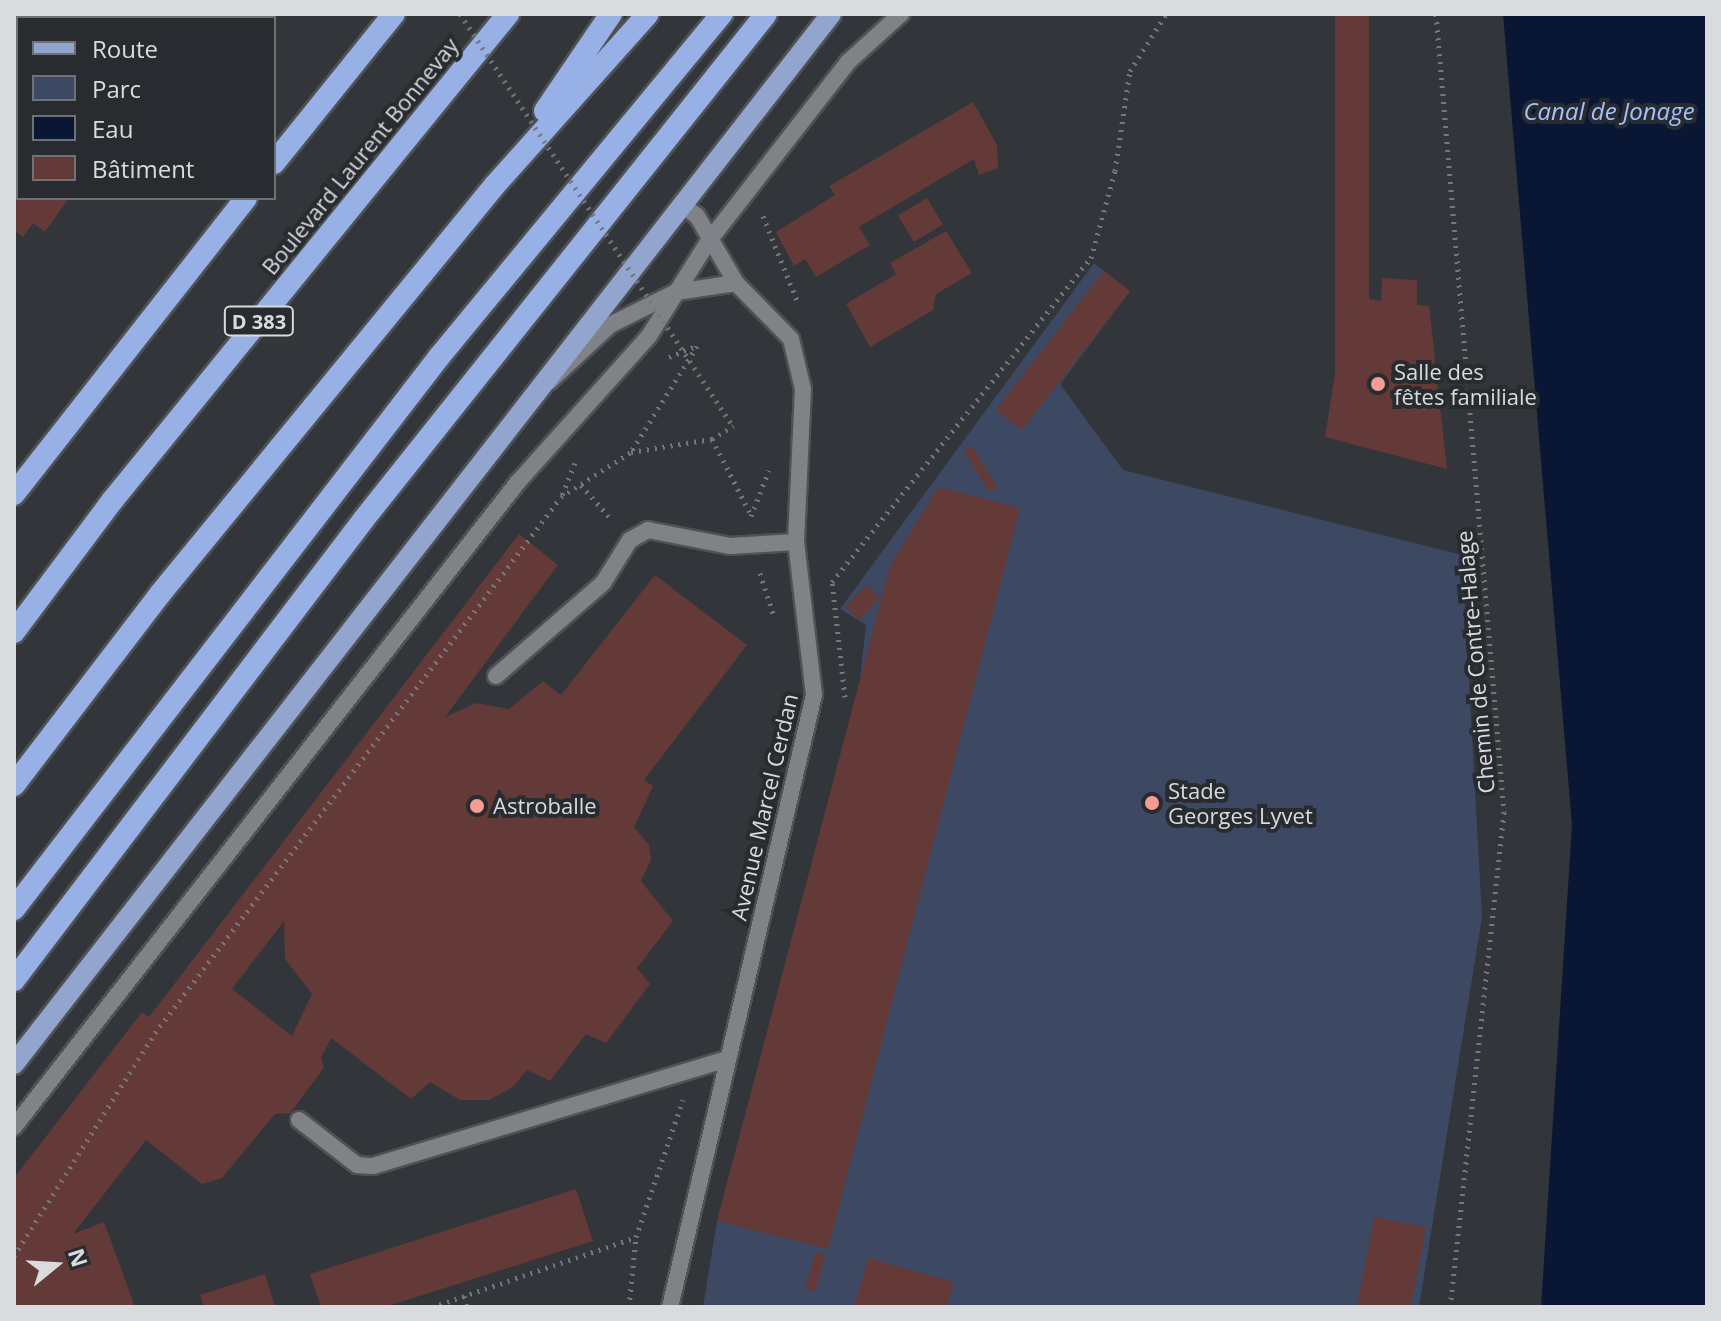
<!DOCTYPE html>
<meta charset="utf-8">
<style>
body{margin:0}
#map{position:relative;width:1721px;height:1321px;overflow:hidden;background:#323539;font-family:"Open Sans",sans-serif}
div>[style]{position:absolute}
.green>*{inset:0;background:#3d4963}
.water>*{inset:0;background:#0a1734}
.building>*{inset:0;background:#633a37;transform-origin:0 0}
.path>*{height:5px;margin-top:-2.5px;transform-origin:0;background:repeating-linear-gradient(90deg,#74777b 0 2px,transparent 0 8px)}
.roads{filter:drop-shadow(2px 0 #4f5155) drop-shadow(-2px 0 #4f5155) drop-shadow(0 2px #4f5155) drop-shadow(0 -2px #4f5155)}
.service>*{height:16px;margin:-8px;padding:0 8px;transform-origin:8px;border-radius:8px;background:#808287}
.minor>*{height:16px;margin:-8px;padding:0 8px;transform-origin:8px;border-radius:8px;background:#808287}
.primary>*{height:20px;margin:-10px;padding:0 10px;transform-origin:10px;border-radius:10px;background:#91a5cf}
.trunk>*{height:22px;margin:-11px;padding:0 11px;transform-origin:11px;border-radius:11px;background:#97b1e7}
.path-bridge>*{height:5px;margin-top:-2.5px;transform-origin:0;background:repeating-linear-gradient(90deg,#74777b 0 2px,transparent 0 8px)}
.dots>*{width:22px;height:22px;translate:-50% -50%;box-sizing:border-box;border:4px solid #282b2f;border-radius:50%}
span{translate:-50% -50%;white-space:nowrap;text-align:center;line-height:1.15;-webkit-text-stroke:8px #282b2f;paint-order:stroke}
.shield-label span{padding:2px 6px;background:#282b2f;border:2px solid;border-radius:6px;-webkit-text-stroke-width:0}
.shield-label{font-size:20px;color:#d9dbde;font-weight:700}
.street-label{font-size:22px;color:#d9dbde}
.poi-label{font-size:22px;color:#d9dbde}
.left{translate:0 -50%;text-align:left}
.water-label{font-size:24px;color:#a4c1fc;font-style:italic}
.frame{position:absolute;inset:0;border:16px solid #d9dbde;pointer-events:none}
.legend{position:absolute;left:16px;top:16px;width:260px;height:184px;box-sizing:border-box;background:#282b2f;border:2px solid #6f7175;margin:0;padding:10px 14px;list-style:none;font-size:24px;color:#d9dbde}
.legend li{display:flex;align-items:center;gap:16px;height:40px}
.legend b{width:40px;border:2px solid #6f7175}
.north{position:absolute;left:16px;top:1225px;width:80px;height:80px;-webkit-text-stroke:6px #282b2f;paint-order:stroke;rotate:72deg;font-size:22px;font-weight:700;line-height:32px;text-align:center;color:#d9dbde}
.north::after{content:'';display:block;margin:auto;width:28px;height:36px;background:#d9dbde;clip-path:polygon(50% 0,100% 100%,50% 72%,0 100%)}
</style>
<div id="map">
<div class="green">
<div style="clip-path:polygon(1094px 263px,1130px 291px,1060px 384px,1123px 470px,1462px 555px,1482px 917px,1419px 1307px,703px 1307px,717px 1221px,859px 687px,866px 625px,840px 609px)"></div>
</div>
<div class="water">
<div style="clip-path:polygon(1503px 14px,1707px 14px,1707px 1307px,1541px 1307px,1572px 825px)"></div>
</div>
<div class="building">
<div style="clip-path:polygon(14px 14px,29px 18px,18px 18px,18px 198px,69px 198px,45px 232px,33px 223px,23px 237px,14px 230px)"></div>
<div style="left:1335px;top:14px;width:34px;height:425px"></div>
<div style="clip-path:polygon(973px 102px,997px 145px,998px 168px,979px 175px,974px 159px,859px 227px,870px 245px,816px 277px,805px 259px,794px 266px,776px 232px,835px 195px,829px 186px)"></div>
<div style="left:927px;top:198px;width:31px;height:34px;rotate:59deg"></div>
<div style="clip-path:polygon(946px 231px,972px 273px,936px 294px,933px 310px,870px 347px,846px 304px,896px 274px,890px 263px)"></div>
<div style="left:1104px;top:271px;width:33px;height:176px;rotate:38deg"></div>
<div style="clip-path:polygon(1382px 278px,1417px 280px,1417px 305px,1429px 306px,1447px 469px,1325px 437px,1347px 295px,1381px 301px)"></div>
<div style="left:972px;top:446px;width:48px;height:9px;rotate:59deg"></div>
<div style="clip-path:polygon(938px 487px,1020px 508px,828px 1249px,717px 1221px,890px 566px)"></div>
<div style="clip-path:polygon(evenodd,519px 534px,558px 565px,445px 717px,476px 703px,509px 709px,543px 681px,561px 695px,655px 575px,747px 645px,644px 780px,653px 786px,634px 827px,649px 845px,651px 860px,641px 881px,673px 921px,637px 968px,650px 984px,606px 1043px,586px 1034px,550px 1081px,527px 1070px,513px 1087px,489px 1100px,460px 1100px,430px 1082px,411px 1099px,331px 1038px,321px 1058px,324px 1068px,290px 1113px,275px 1114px,222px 1178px,202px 1184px,146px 1140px,73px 1234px,104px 1222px,135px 1307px,14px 1307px,14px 1178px,142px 1012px,149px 1017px,519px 534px,284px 921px,285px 959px,312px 994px,292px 1036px,232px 989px,284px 921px)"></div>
<div style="left:866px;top:585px;width:19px;height:30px;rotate:43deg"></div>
<div style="clip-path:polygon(576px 1189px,593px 1241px,385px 1307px,321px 1307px,310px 1274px)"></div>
<div style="left:1374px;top:1217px;width:53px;height:92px;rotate:11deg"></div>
<div style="left:816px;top:1252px;width:10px;height:38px;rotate:17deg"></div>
<div style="clip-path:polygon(868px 1258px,954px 1282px,947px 1307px,854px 1307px)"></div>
<div style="clip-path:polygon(265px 1274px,275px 1307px,204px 1307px,200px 1295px)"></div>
</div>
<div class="path">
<div style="left:1436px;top:14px;width:801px;rotate:85.13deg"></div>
<div style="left:1504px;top:812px;width:498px;rotate:96.2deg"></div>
<div style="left:763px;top:216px;width:94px;rotate:68.1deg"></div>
<div style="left:697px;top:346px;width:125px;rotate:121.9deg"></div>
<div style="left:631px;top:452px;width:82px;rotate:-9.1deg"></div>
<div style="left:712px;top:439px;width:25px;rotate:-32deg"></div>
<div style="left:669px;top:357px;width:31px;rotate:-22deg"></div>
<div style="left:712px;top:439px;width:83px;rotate:62.8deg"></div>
<div style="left:575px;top:463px;width:37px;rotate:112deg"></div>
<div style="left:561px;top:497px;width:83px;rotate:-32.7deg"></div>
<div style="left:581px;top:485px;width:47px;rotate:48.5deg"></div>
<div style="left:751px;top:516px;width:49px;rotate:-68.6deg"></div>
<div style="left:760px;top:573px;width:46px;rotate:72.3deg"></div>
<div style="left:845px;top:697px;width:116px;rotate:-96.4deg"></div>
<div style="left:832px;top:582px;width:415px;rotate:-51.4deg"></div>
<div style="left:1091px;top:258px;width:90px;rotate:-74.6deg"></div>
<div style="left:1115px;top:171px;width:101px;rotate:-81.5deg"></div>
<div style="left:1130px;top:71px;width:67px;rotate:-57.7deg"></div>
<div style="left:14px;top:1256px;width:264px;rotate:-57.7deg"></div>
<div style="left:155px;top:1033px;width:672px;rotate:-52.86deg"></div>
<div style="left:464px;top:1296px;width:11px;rotate:75deg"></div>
<div style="left:432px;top:1307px;width:216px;rotate:-18.9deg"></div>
<div style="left:629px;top:1307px;width:70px;rotate:-84.3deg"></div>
<div style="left:636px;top:1237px;width:145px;rotate:-71.1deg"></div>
</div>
<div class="roads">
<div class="service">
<div style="left:496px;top:676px;width:142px;rotate:-41deg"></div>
<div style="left:603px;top:583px;width:51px;rotate:-57.9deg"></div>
<div style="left:630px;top:540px;width:21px;rotate:-29deg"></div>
<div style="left:648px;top:530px;width:84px;rotate:11deg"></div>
<div style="left:730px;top:546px;width:66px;rotate:-3.5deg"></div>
<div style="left:299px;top:1120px;width:73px;rotate:37.8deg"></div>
<div style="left:357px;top:1165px;width:16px;rotate:4deg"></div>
<div style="left:373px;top:1166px;width:371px;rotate:-16.8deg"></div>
<div style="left:14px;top:1127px;width:819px;rotate:-52deg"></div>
<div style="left:518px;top:482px;width:196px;rotate:-48.1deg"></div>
<div style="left:649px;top:336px;width:111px;rotate:-57.9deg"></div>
<div style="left:708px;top:242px;width:228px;rotate:-52.1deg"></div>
<div style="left:848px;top:62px;width:72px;rotate:-42.2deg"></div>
</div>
<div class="minor">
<div style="left:549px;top:382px;width:83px;rotate:-43.1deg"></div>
<div style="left:610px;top:325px;width:74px;rotate:-26.6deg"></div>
<div style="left:676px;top:292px;width:61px;rotate:-8.5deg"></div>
<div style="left:670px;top:1307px;width:629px;rotate:-76.76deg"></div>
<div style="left:814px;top:695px;width:154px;rotate:-96.7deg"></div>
<div style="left:796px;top:542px;width:153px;rotate:-87.4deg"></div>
<div style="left:803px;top:389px;width:51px;rotate:-103.5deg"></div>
<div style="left:791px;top:339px;width:78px;rotate:-134.5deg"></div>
<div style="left:736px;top:283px;width:78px;rotate:-120.2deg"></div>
<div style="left:697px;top:216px;width:19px;rotate:-144deg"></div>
</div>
<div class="primary">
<div style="left:14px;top:1064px;width:1330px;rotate:-52.11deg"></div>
</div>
<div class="trunk">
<div style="left:545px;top:111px;width:117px;rotate:-55.8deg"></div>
<div style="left:274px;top:163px;width:191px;rotate:-51.2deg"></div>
<div style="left:14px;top:494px;width:376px;rotate:-51.9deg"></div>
<div style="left:14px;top:632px;width:164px;rotate:-53.2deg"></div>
<div style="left:112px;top:501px;width:628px;rotate:-50.88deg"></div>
<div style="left:14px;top:785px;width:240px;rotate:-52.6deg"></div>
<div style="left:160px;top:594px;width:529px;rotate:-50.68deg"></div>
<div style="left:495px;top:185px;width:229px;rotate:-48.2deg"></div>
<div style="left:14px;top:909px;width:697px;rotate:-52.41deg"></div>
<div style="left:439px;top:357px;width:445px;rotate:-50.5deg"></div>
<div style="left:14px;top:980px;width:579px;rotate:-52.79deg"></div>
<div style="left:364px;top:519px;width:645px;rotate:-51.48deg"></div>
</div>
</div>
<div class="path-bridge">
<div style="left:460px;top:14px;width:494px;rotate:56.5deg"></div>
</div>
<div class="dots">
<div style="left:1378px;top:384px;background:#f59c95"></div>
<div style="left:1152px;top:803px;background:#f59c95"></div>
<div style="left:477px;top:806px;background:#f59c95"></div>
</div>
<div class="shield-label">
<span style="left:259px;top:321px">D 383</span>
</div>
<div class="street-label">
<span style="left:360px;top:156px;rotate:-51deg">Boulevard Laurent Bonnevay</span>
<span style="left:1475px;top:662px;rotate:-95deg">Chemin de Contre-Halage</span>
<span style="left:764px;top:807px;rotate:-77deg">Avenue Marcel Cerdan</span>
</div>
<div class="poi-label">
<span class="left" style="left:1394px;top:384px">Salle des<br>fêtes familiale</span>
<span class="left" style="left:1168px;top:803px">Stade<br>Georges Lyvet</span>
<span class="left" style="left:493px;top:806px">Astroballe</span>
</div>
<div class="water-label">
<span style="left:1609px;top:111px">Canal de Jonage</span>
</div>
<div class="frame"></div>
<ul class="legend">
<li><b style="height:10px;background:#91a5cf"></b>Route</li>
<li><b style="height:22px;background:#3d4963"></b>Parc</li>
<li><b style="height:22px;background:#0a1734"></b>Eau</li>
<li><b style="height:22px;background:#633a37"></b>Bâtiment</li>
</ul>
<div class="north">N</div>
</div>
